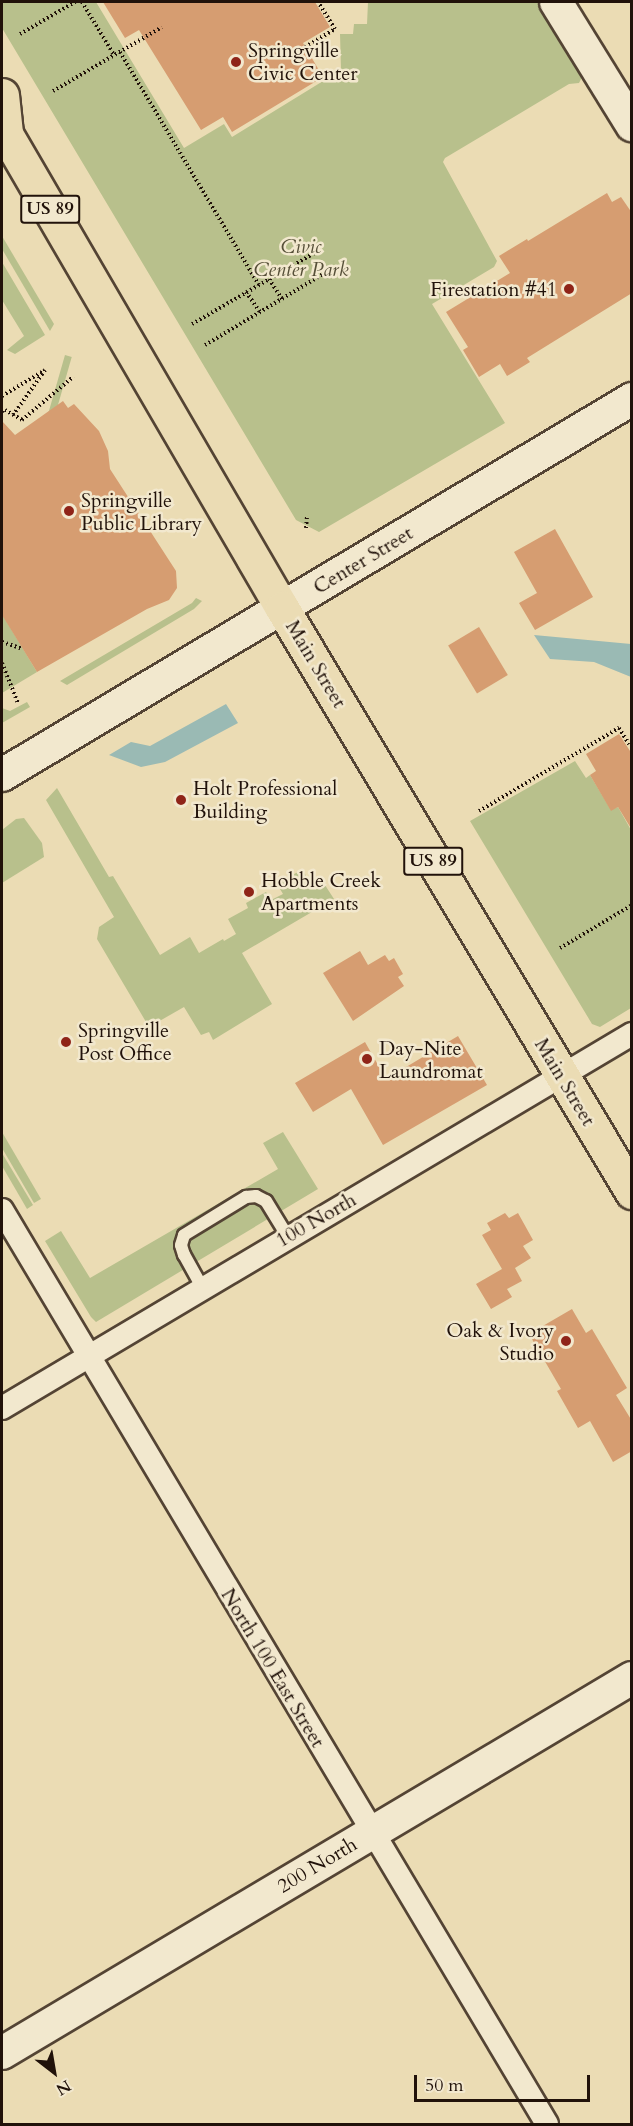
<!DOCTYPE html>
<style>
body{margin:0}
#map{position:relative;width:633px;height:2126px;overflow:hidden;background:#ebdcb4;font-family:Cardo,serif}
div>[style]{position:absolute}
.green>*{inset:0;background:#b8c08c;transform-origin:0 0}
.water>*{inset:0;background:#9abab4}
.building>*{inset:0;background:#d69d71;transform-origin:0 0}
.path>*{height:4px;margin-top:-2px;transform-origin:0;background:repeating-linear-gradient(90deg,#21120a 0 1.5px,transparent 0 4.5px)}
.roads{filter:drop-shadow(2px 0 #544434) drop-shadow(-2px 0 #544434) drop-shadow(0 2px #544434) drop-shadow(0 -2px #544434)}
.lane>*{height:12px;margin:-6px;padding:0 6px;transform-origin:6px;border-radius:6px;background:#f2e8ce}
.street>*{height:22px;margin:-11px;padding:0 11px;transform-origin:11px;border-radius:11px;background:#f2e8ce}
.secondary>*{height:32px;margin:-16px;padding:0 16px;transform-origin:16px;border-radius:16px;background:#f2e8ce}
.primary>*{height:33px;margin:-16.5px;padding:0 16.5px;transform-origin:16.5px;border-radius:16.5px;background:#ebdcb4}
.dots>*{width:16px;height:16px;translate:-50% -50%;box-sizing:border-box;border:3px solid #f2e8ce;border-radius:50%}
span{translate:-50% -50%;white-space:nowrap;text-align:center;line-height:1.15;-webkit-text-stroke:5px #f2e8ce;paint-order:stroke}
.shield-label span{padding:2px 4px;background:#f2e8ce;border:2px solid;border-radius:4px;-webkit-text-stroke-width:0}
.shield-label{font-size:18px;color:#21120a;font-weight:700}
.poi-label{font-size:20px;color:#21120a}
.left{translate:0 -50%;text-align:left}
.right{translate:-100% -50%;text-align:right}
.park-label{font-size:20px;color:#564f38;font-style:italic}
.street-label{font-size:20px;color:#21120a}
.frame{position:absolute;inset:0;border:3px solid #21120a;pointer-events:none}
.north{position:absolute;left:24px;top:2042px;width:60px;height:60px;-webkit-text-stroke:4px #f2e8ce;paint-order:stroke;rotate:149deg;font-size:16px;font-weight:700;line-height:24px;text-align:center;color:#21120a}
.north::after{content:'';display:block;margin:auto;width:21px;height:27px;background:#21120a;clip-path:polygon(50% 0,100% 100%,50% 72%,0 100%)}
.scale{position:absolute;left:414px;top:2075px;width:176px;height:27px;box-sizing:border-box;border:3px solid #21120a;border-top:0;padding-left:8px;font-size:18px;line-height:21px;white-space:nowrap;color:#21120a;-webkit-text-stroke:4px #f2e8ce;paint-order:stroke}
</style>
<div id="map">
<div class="green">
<div style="clip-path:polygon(2px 2px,96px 2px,184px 148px,224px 124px,232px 137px,341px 70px,340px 34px,353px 34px,354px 24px,367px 24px,368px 2px,537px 2px,582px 77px,579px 83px,569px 84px,445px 158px,443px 162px,497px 261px,494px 267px,432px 304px,505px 423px,319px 532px,296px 520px,2px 28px)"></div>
<div style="clip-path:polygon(2px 236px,54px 324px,50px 331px,2px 249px)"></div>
<div style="clip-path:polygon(2px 262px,45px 335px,15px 354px,7px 350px,24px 336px,2px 300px)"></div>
<div style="left:65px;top:355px;width:7px;height:261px;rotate:16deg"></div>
<div style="clip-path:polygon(196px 598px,202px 601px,194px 609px,67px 685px,60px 681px,192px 603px)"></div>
<div style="clip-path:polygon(2px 614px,37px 672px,2px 693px)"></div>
<div style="clip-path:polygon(27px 702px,30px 707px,2px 723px,2px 708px,10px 711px)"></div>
<div style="clip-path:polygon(575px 761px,586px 778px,590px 775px,611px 810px,618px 807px,631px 830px,631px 1008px,600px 1027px,592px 1024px,470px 821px)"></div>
<div style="clip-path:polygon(57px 788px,109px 877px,113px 876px,160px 955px,190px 937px,199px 953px,223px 939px,224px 941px,236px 934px,228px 919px,248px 908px,246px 903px,266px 892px,271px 900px,283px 894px,277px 884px,296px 873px,303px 871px,313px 887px,323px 882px,334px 899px,242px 953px,272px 1004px,213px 1040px,209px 1032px,201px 1035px,184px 1007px,149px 1027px,97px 939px,99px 927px,114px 917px,46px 800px)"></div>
<div style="clip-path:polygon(24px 818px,42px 843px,44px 857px,2px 883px,2px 830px,16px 819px)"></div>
<div style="clip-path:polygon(2px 1132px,41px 1199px,34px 1203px,2px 1148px)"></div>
<div style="clip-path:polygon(283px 1132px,318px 1189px,96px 1322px,91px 1317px,45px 1241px,61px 1231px,90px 1278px,278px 1169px,263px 1143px)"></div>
<div style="clip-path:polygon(2px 1153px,33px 1205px,27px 1209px,2px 1166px)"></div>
</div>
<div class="water">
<div style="clip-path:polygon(534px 635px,631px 644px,631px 677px,594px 662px,550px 659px)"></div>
<div style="clip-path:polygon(226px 704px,238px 723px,165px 762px,141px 767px,109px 755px,131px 742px,150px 746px)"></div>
</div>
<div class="building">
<div style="clip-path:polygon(103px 2px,315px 2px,330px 27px,303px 43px,323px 77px,232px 132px,223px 117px,201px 130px,139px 30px,125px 38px)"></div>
<div style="clip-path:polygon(607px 193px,612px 202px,621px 197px,632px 213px,632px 293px,527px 358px,530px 362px,507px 376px,500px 364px,479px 377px,463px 350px,468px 347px,446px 312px,510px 273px,499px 256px,527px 239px,528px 241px)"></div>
<div style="clip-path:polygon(63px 401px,68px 408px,74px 404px,99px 431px,108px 451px,110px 469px,176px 571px,177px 588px,169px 600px,147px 609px,37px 672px,2px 615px,2px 421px,15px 435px)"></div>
<div style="clip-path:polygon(555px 529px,593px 597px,535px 630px,519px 603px,537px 593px,514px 552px)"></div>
<div style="left:479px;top:627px;width:56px;height:36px;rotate:59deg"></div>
<div style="clip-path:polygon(619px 734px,632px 754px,632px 830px,618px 807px,611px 811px,590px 775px,596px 771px,586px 754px)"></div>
<div style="clip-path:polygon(360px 951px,368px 965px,385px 955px,389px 961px,394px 958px,403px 974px,398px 977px,404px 986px,353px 1021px,323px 973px)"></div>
<div style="clip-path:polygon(458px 1036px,487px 1085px,383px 1145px,351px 1089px,313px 1112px,295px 1083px,365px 1042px,386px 1079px)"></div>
<div style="clip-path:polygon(505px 1213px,509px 1218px,518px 1213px,533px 1240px,523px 1246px,531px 1258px,515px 1268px,522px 1281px,507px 1289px,512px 1297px,491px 1309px,476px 1284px,502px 1269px,482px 1235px,491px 1230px,487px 1223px)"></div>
<div style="clip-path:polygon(572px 1309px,586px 1333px,592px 1329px,627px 1388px,616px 1395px,632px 1421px,632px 1451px,613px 1462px,590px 1421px,578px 1428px,557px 1391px,561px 1389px,529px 1334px)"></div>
</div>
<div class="path">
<div style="left:82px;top:2px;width:62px;rotate:58.9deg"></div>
<div style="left:20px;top:34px;width:64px;rotate:-30.2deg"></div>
<div style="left:305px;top:47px;width:35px;rotate:-31deg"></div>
<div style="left:335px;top:29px;width:32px;rotate:-122deg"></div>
<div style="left:120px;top:52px;width:271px;rotate:59.2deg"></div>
<div style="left:53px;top:91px;width:126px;rotate:-30.4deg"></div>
<div style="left:269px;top:279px;width:24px;rotate:57deg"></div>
<div style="left:246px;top:292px;width:24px;rotate:55deg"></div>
<div style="left:192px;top:324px;width:146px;rotate:-30.1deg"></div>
<div style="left:205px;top:345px;width:146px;rotate:-31deg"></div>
<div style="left:2px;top:396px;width:50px;rotate:-31.2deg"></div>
<div style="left:45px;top:370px;width:55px;rotate:125.4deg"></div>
<div style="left:2px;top:411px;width:3px;rotate:-18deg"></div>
<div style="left:5px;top:410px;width:20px;rotate:30deg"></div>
<div style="left:22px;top:420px;width:67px;rotate:-40.1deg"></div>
<div style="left:306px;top:528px;width:11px;rotate:-85deg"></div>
<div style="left:2px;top:642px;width:22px;rotate:18deg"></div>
<div style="left:2px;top:663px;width:43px;rotate:68.2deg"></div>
<div style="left:479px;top:811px;width:163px;rotate:-30.7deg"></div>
<div style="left:619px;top:728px;width:19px;rotate:58deg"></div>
<div style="left:560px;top:948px;width:84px;rotate:-30.8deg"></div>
</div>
<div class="roads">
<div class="lane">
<div style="left:202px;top:1287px;width:37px;rotate:-119deg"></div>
<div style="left:184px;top:1255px;width:10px;rotate:-107deg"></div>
<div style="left:181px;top:1245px;width:10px;rotate:-73deg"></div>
<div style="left:184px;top:1235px;width:73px;rotate:-31.5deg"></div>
<div style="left:246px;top:1197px;width:10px;rotate:-6deg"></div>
<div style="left:256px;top:1196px;width:11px;rotate:27deg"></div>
<div style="left:266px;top:1201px;width:42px;rotate:58.6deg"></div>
</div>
<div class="street">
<div style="left:2px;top:1210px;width:1064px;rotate:59.19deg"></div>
<div style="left:2px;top:1408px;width:733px;rotate:-30.7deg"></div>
</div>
<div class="secondary">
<div style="left:556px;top:2px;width:145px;rotate:58.3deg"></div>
<div style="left:2px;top:775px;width:734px;rotate:-30.83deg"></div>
<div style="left:2px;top:2053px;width:733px;rotate:-30.76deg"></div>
</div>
<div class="primary">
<div style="left:2px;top:95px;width:39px;rotate:84deg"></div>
<div style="left:6px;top:134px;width:548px;rotate:59.79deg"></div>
<div style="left:282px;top:608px;width:681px;rotate:59.07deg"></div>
</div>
</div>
<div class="dots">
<div style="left:236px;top:62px;background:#8f2418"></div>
<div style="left:569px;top:289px;background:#8f2418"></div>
<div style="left:69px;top:511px;background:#8f2418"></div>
<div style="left:181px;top:800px;background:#8f2418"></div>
<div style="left:249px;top:892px;background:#8f2418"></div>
<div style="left:66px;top:1042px;background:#8f2418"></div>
<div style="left:367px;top:1059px;background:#8f2418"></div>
<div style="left:566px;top:1341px;background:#8f2418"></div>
</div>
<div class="shield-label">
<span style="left:50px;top:209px">US 89</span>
<span style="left:433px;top:861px">US 89</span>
</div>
<div class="poi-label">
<span class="left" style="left:248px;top:62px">Springville<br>Civic Center</span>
<span class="right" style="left:557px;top:289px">Firestation #41</span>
<span class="left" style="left:81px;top:512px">Springville<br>Public Library</span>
<span class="left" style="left:193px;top:800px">Holt Professional<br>Building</span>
<span class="left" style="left:261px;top:892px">Hobble Creek<br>Apartments</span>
<span class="left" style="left:78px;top:1042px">Springville<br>Post Office</span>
<span class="left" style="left:379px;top:1060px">Day-Nite<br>Laundromat</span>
<span class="right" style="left:554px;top:1342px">Oak &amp; Ivory<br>Studio</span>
</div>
<div class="park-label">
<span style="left:301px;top:258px">Civic<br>Center Park</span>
</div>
<div class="street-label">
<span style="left:363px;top:560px;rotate:-31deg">Center Street</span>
<span style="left:316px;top:664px;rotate:59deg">Main Street</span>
<span style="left:565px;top:1082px;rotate:59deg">Main Street</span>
<span style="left:316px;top:1220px;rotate:-30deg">100 North</span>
<span style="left:273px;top:1668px;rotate:59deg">North 100 East Street</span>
<span style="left:317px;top:1865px;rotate:-31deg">200 North</span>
</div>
<div class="frame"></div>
<div class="north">N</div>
<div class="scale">50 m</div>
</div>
